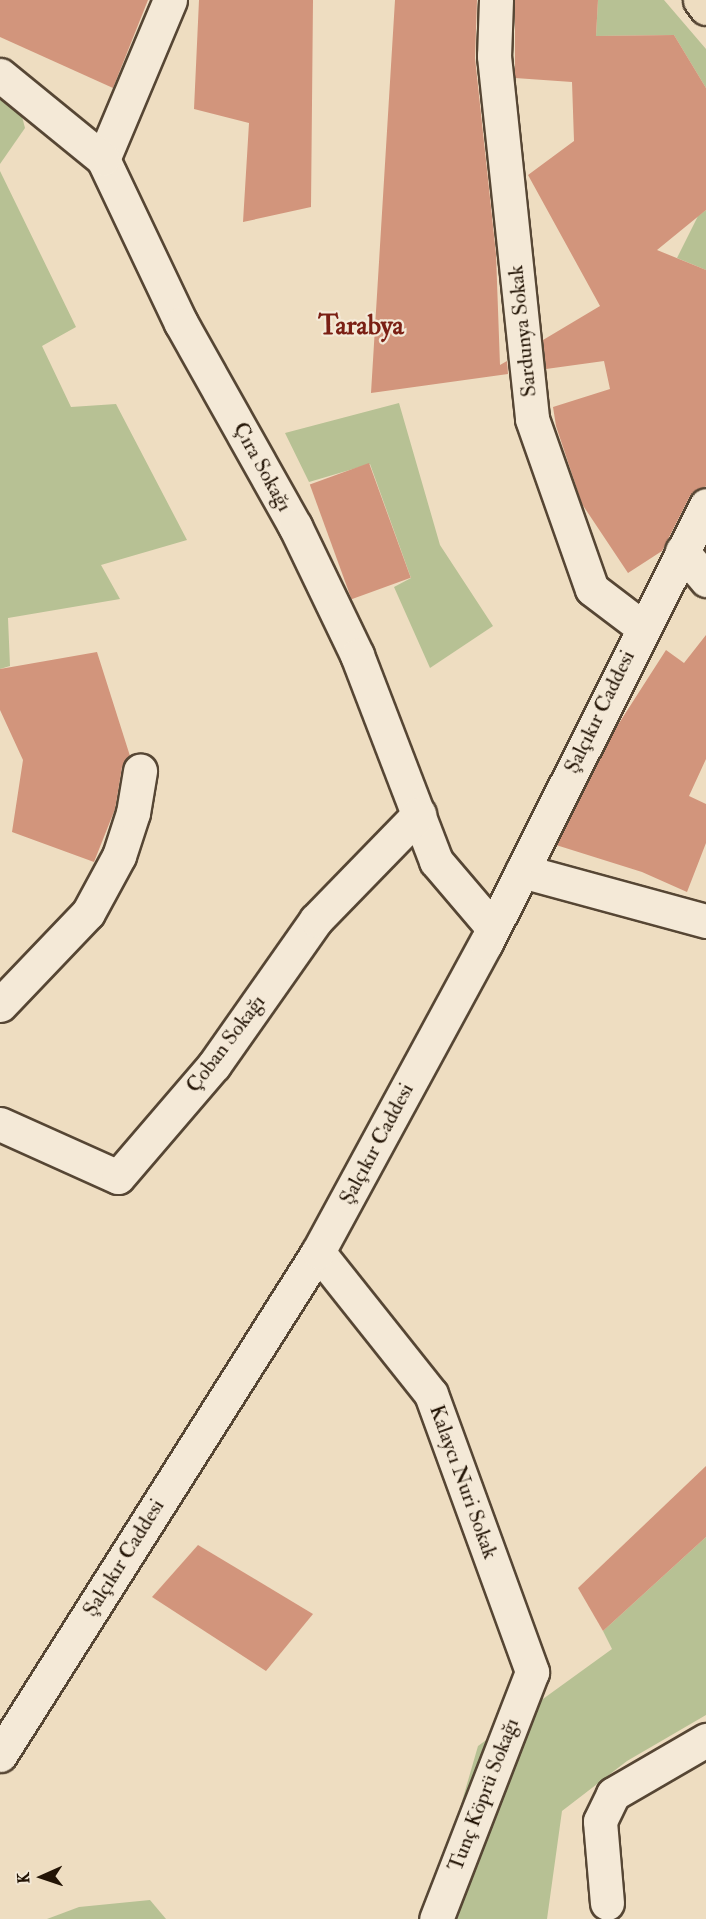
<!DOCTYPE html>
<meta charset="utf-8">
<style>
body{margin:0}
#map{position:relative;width:706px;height:1919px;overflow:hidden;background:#eeddc1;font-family:"IM FELL Double Pica",serif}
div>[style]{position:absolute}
.green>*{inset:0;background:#b7c194}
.building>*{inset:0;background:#d2957c;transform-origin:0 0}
.roads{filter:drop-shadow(2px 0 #564634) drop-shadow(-2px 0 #564634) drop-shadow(0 2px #564634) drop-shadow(0 -2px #564634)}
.minor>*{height:33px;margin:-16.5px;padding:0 16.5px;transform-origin:16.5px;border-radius:16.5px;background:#f4e9d7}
.secondary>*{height:33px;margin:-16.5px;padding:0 16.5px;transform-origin:16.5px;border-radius:16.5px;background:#f4e9d7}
.primary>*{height:33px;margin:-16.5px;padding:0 16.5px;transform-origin:16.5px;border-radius:16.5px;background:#eeddc1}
span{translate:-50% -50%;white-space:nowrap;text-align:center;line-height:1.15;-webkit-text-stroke:4.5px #f4e9d7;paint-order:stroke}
.street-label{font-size:21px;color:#231405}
.district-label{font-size:27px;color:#7a1f14;font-weight:700}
.north{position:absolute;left:12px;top:1847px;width:60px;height:60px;-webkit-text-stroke:4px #f4e9d7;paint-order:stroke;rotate:267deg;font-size:16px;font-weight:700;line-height:24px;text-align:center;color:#231405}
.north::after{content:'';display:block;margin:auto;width:21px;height:27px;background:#231405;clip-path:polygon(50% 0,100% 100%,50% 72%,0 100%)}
</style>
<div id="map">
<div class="green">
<div style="clip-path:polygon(598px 0,664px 0,706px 49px,706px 88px,674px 35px,596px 36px)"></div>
<div style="clip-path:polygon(0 73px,15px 90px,25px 128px,0 164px)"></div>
<div style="clip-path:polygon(0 171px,76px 327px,42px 346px,71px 407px,116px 404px,187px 540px,101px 565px,120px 599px,8px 618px,10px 666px,0 669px)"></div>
<div style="clip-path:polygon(706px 210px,706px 270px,677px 258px,698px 216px)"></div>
<div style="clip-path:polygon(399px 403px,440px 545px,493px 626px,430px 668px,394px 587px,411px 578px,370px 464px,309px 482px,285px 433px)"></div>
<div style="clip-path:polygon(706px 1537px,706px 1715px,627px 1761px,562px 1811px,547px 1919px,428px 1919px,478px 1746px,612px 1649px,603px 1631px)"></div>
<div style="clip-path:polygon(150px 1900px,166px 1919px,47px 1919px,79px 1907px)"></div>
</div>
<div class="building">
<div style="clip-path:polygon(0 0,148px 0,113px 88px,0 37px)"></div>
<div style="clip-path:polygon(199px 0,313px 0,311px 207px,243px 222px,249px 123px,194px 109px)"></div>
<div style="clip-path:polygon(395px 0,477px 0,475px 58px,496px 254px,500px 365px,507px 361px,508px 374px,371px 393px)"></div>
<div style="clip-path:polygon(515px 0,598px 0,596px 36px,674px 35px,706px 88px,706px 210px,657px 250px,706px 270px,706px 486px,690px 496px,662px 551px,628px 573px,582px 504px,556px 426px,553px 407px,610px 389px,604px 361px,546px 369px,543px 340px,600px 306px,528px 175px,574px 141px,572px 82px,515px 78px)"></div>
<div style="left:369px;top:463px;width:122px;height:63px;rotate:70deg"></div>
<div style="clip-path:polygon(706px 635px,706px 759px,689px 796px,706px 804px,706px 843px,687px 892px,642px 872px,556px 845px,614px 731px,666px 650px,684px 663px)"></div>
<div style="clip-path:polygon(97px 652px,130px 756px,122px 767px,115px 809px,94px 862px,12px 832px,23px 760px,0 710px,0 669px)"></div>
<div style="clip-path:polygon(706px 1466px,706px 1537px,603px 1631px,578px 1588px)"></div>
<div style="clip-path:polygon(198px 1545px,313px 1614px,266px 1671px,152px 1597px)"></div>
</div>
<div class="roads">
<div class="minor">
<div style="left:170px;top:0;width:173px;rotate:112.8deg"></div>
<div style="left:103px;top:159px;width:182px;rotate:64.6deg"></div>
<div style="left:181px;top:323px;width:233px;rotate:60.7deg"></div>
<div style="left:295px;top:526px;width:143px;rotate:64.3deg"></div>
<div style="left:357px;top:655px;width:221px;rotate:69deg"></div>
<div style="left:436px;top:861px;width:88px;rotate:49.6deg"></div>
<div style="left:496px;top:0;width:56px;rotate:92deg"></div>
<div style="left:494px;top:56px;width:365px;rotate:84deg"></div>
<div style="left:532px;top:419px;width:180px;rotate:70.6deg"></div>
<div style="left:592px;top:589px;width:63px;rotate:37.2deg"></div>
<div style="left:0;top:75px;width:133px;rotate:39.2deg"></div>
<div style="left:682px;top:551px;width:38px;rotate:50deg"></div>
<div style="left:522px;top:871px;width:191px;rotate:15.2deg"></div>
<div style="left:0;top:1005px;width:127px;rotate:-46.3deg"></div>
<div style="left:88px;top:913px;width:65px;rotate:-61.5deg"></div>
<div style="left:119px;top:856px;width:45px;rotate:-72deg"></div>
<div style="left:133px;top:813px;width:43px;rotate:-80.5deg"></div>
<div style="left:0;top:1124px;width:129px;rotate:24.2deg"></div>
<div style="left:118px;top:1177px;width:148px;rotate:-49.4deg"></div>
<div style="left:214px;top:1065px;width:177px;rotate:-54.9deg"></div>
<div style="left:316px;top:920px;width:148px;rotate:-45.8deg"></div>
<div style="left:318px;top:1252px;width:181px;rotate:51.5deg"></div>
<div style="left:431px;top:1394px;width:296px;rotate:70deg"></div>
<div style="left:532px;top:1672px;width:265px;rotate:111.2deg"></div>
<div style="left:607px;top:1903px;width:82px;rotate:-94.9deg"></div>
<div style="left:600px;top:1821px;width:30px;rotate:-64deg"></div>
<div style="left:613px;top:1794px;width:108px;rotate:-30.1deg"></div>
</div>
<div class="secondary">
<div style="left:0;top:1755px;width:595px;rotate:-57.7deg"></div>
<div style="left:318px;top:1252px;width:352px;rotate:-61.5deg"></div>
<div style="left:486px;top:943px;width:490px;rotate:-63.3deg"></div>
</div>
<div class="primary">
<div style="left:700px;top:0;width:10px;rotate:53deg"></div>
</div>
</div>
<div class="street-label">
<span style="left:523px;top:331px;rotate:-96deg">Sardunya Sokak</span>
<span style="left:262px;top:467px;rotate:61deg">Çıra Sokağı</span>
<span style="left:600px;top:712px;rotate:-64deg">Şalçıkır Caddesi</span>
<span style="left:226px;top:1044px;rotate:-53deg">Çoban Sokağı</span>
<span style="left:377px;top:1144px;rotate:-62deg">Şalçıkır Caddesi</span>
<span style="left:463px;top:1482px;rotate:70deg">Kalaycı Nuri Sokak</span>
<span style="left:124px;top:1558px;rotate:-58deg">Şalçıkır Caddesi</span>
<span style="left:484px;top:1795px;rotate:-69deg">Tunç Köprü Sokağı</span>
</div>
<div class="district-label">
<span style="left:361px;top:326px">Tarabya</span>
</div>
<div class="north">K</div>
</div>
